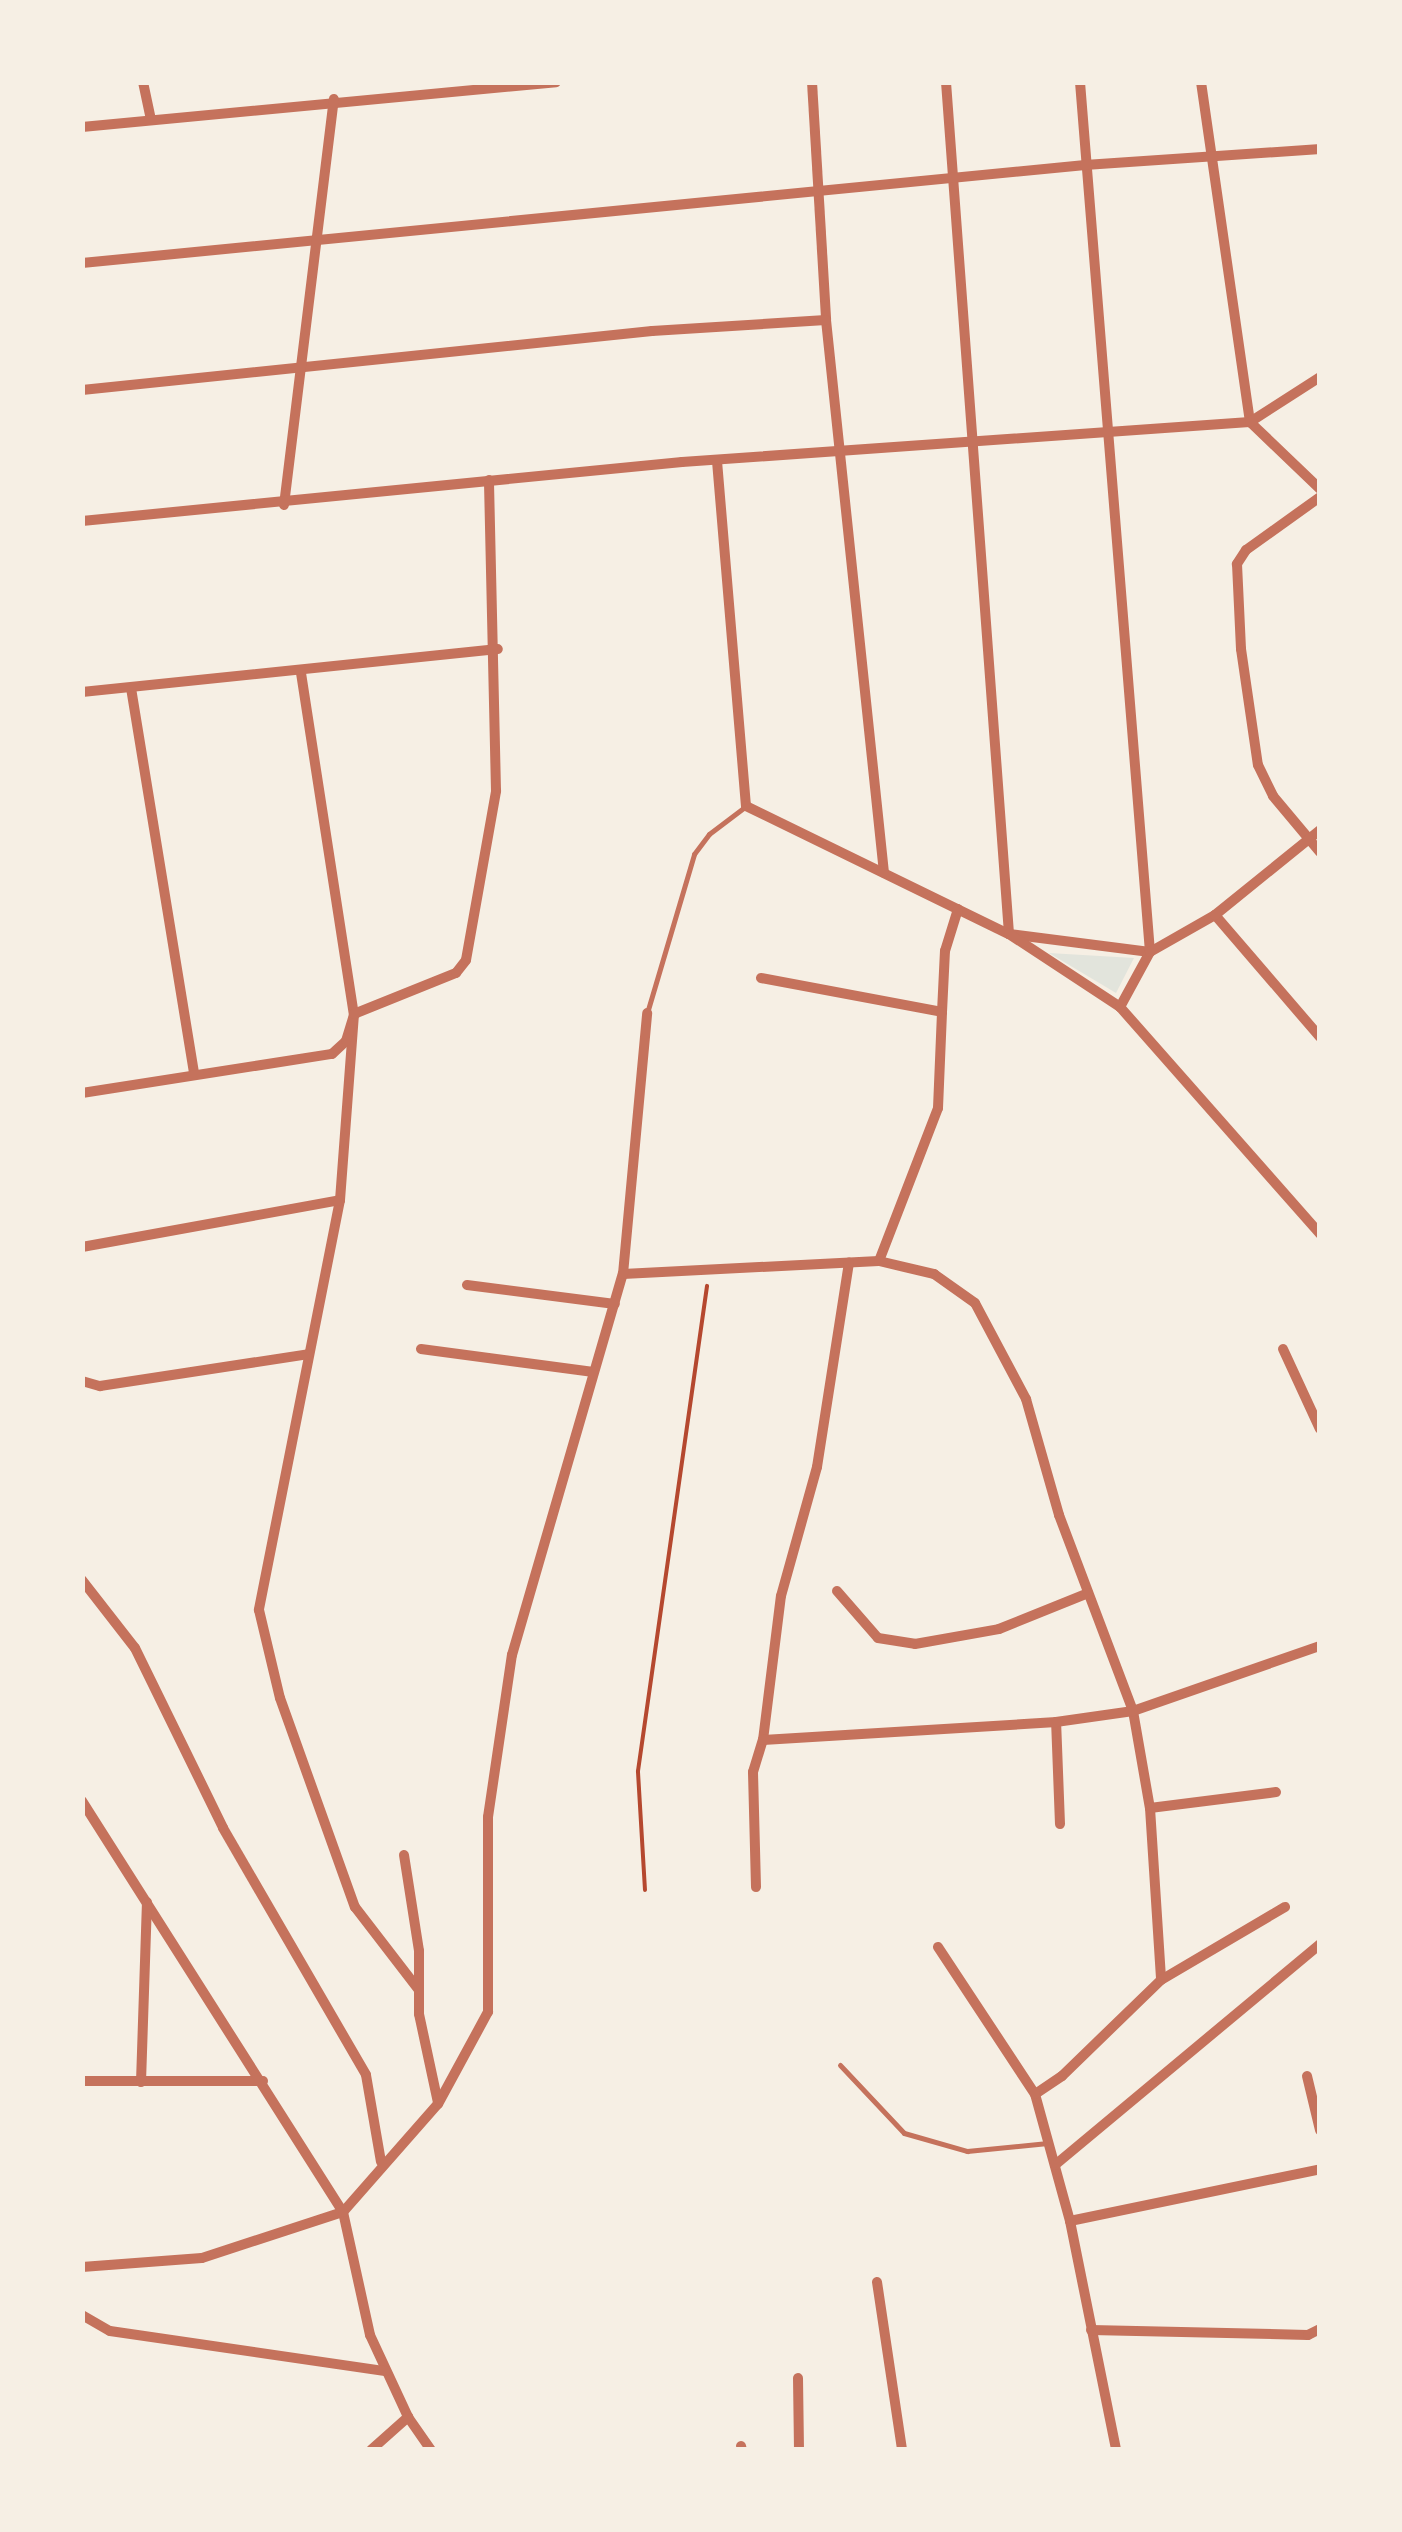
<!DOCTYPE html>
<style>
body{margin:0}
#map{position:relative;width:1402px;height:2532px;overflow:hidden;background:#f6efe4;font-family:"Archivo Narrow",sans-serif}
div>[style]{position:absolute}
.green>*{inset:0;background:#e2e4dc}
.path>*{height:4px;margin:-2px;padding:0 2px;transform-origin:2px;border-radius:2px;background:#b5482f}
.service>*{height:5px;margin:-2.5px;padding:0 2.5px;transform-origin:2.5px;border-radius:2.5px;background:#c5725c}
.minor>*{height:10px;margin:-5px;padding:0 5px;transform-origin:5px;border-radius:5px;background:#c5725c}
span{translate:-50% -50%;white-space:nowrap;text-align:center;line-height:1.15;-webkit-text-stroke:8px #f6efe4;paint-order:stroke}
.frame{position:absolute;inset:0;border:85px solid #f6efe4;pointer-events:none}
</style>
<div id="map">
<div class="green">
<div style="clip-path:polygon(1049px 953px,1134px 958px,1116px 993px)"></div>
</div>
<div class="path">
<div style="left:645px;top:1890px;width:119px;rotate:-93.4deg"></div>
<div style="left:638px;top:1771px;width:490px;rotate:-81.9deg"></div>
</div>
<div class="service">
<div style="left:647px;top:1013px;width:166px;rotate:-73.5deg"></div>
<div style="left:694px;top:854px;width:25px;rotate:-53deg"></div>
<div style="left:709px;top:834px;width:46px;rotate:-37.1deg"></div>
<div style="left:840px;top:2065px;width:93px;rotate:46.7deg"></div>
<div style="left:904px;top:2133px;width:66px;rotate:15.9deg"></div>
<div style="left:967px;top:2151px;width:81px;rotate:-5.6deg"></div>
</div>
<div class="minor">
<div style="left:143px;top:82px;width:38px;rotate:78deg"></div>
<div style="left:812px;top:82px;width:238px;rotate:86.6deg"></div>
<div style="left:826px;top:320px;width:556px;rotate:84.01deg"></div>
<div style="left:946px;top:82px;width:854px;rotate:85.77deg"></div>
<div style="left:1009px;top:934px;width:142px;rotate:7.3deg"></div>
<div style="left:1150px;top:952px;width:873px;rotate:-94.6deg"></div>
<div style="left:1201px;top:82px;width:344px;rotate:81.8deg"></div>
<div style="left:1250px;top:422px;width:97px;rotate:43.7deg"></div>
<div style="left:82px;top:127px;width:476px;rotate:-5.4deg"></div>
<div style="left:82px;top:263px;width:1008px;rotate:-5.58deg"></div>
<div style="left:1085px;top:165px;width:236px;rotate:-3.9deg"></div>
<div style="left:82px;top:390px;width:573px;rotate:-5.91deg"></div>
<div style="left:652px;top:331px;width:174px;rotate:-3.6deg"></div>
<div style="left:717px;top:461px;width:346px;rotate:85.2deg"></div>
<div style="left:746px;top:806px;width:292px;rotate:26deg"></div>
<div style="left:1009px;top:934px;width:133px;rotate:33.3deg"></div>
<div style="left:1120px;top:1007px;width:303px;rotate:48.6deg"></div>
<div style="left:1320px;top:497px;width:91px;rotate:144.4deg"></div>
<div style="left:1246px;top:550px;width:17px;rotate:123deg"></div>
<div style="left:1237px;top:564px;width:85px;rotate:87.3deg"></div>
<div style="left:1241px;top:649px;width:117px;rotate:81.7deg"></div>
<div style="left:1258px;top:765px;width:34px;rotate:64deg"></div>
<div style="left:1273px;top:796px;width:73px;rotate:50deg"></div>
<div style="left:284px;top:505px;width:409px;rotate:-83deg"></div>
<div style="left:82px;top:521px;width:603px;rotate:-5.62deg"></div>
<div style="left:682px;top:462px;width:569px;rotate:-4.03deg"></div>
<div style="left:1250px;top:422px;width:83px;rotate:-32.7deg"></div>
<div style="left:301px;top:673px;width:345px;rotate:81.2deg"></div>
<div style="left:354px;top:1014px;width:187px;rotate:94.3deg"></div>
<div style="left:340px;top:1200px;width:418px;rotate:101.2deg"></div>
<div style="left:259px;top:1610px;width:90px;rotate:76.6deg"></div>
<div style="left:280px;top:1698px;width:222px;rotate:70.3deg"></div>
<div style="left:355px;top:1907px;width:105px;rotate:52.4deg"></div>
<div style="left:131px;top:688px;width:390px;rotate:80.7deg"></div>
<div style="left:82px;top:692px;width:418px;rotate:-5.9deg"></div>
<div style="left:1215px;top:915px;width:161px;rotate:49.3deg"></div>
<div style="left:761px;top:978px;width:184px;rotate:10.6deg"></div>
<div style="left:942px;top:1012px;width:61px;rotate:-87.2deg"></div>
<div style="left:945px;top:951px;width:44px;rotate:-72.8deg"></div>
<div style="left:1120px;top:1007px;width:63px;rotate:-61.4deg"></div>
<div style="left:1150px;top:952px;width:75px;rotate:-29.6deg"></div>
<div style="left:1215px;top:915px;width:135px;rotate:-39deg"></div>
<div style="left:82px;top:1093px;width:253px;rotate:-8.9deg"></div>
<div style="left:332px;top:1054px;width:19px;rotate:-43deg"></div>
<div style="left:346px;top:1041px;width:28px;rotate:-73deg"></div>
<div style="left:354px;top:1014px;width:110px;rotate:-21.9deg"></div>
<div style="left:456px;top:973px;width:16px;rotate:-52deg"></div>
<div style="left:466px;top:960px;width:172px;rotate:-79.9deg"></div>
<div style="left:496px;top:791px;width:311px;rotate:-91.3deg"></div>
<div style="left:82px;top:1247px;width:262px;rotate:-10.3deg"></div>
<div style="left:879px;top:1261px;width:164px;rotate:-68.9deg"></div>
<div style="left:938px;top:1108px;width:96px;rotate:-87.6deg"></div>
<div style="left:623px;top:1274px;width:256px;rotate:-2.9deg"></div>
<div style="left:879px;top:1261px;width:57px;rotate:13.3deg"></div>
<div style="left:934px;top:1274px;width:50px;rotate:35.3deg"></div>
<div style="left:975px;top:1303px;width:109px;rotate:62deg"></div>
<div style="left:1026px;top:1399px;width:121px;rotate:74.1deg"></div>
<div style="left:1059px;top:1515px;width:210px;rotate:69.3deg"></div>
<div style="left:1133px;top:1711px;width:98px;rotate:80.1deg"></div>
<div style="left:1150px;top:1808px;width:172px;rotate:86.3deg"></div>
<div style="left:1161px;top:1980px;width:138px;rotate:135.9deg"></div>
<div style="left:1062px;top:2076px;width:32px;rotate:146deg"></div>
<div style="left:1035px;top:2094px;width:132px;rotate:74.6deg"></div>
<div style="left:1070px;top:2221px;width:234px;rotate:78.6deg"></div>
<div style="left:467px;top:1285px;width:149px;rotate:7.3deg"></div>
<div style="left:421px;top:1349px;width:174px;rotate:7.6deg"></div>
<div style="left:1283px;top:1349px;width:88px;rotate:65.2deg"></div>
<div style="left:82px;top:1381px;width:19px;rotate:16deg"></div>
<div style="left:100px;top:1386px;width:211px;rotate:-8.7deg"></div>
<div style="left:82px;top:1580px;width:86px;rotate:52.1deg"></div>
<div style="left:135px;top:1648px;width:200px;rotate:63.9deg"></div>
<div style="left:223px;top:1828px;width:285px;rotate:59.9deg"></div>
<div style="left:366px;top:2075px;width:88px;rotate:80.2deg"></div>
<div style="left:837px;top:1591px;width:62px;rotate:48.9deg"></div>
<div style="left:878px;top:1638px;width:37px;rotate:9deg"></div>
<div style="left:915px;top:1644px;width:85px;rotate:-10.1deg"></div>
<div style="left:999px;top:1629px;width:96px;rotate:-22deg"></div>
<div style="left:763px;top:1740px;width:145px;rotate:-82.9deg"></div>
<div style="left:781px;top:1596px;width:134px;rotate:-74.4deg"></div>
<div style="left:817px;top:1467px;width:207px;rotate:-81.1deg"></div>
<div style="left:82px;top:1801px;width:487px;rotate:57.6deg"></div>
<div style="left:343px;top:2212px;width:126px;rotate:77.6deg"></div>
<div style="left:370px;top:2335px;width:90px;rotate:65.1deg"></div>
<div style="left:408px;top:2417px;width:40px;rotate:55.1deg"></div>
<div style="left:1150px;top:1808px;width:127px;rotate:-7.2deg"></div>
<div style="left:1060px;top:1824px;width:102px;rotate:-92.2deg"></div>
<div style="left:1056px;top:1722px;width:78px;rotate:-8.1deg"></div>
<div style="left:1133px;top:1711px;width:198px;rotate:-19.2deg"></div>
<div style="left:404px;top:1855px;width:97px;rotate:81.1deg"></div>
<div style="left:419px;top:1951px;width:63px;rotate:90deg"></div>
<div style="left:419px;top:2014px;width:91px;rotate:77.9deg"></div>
<div style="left:756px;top:1887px;width:115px;rotate:-91.5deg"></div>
<div style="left:753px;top:1772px;width:34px;rotate:-73deg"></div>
<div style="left:763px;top:1740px;width:294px;rotate:-3.5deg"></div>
<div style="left:938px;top:1947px;width:176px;rotate:56.6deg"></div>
<div style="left:1161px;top:1980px;width:144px;rotate:-30.5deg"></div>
<div style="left:1307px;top:2076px;width:56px;rotate:76.5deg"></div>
<div style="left:82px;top:2081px;width:181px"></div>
<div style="left:141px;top:2082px;width:180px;rotate:-88.1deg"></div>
<div style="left:1055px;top:2165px;width:345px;rotate:-39.8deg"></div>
<div style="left:1070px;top:2221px;width:255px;rotate:-11.7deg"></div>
<div style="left:82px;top:2267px;width:120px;rotate:-4.3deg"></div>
<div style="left:202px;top:2258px;width:148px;rotate:-18.1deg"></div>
<div style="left:343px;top:2212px;width:144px;rotate:-48.7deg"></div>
<div style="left:438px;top:2104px;width:105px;rotate:-61.5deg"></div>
<div style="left:488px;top:2012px;width:195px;rotate:-90deg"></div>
<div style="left:488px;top:1817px;width:164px;rotate:-81.6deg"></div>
<div style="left:512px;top:1655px;width:397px;rotate:-73.8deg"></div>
<div style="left:623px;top:1274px;width:262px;rotate:-84.7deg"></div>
<div style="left:877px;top:2282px;width:170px;rotate:81.5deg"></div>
<div style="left:82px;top:2315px;width:32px;rotate:30deg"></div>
<div style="left:110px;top:2331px;width:278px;rotate:8.3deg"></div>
<div style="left:1091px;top:2330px;width:217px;rotate:1.3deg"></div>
<div style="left:1308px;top:2335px;width:13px;rotate:-27deg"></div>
<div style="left:798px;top:2378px;width:72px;rotate:89.2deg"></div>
<div style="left:741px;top:2446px;width:4px;rotate:76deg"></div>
<div style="left:371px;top:2450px;width:50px;rotate:-41.7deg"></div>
</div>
<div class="frame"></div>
</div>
